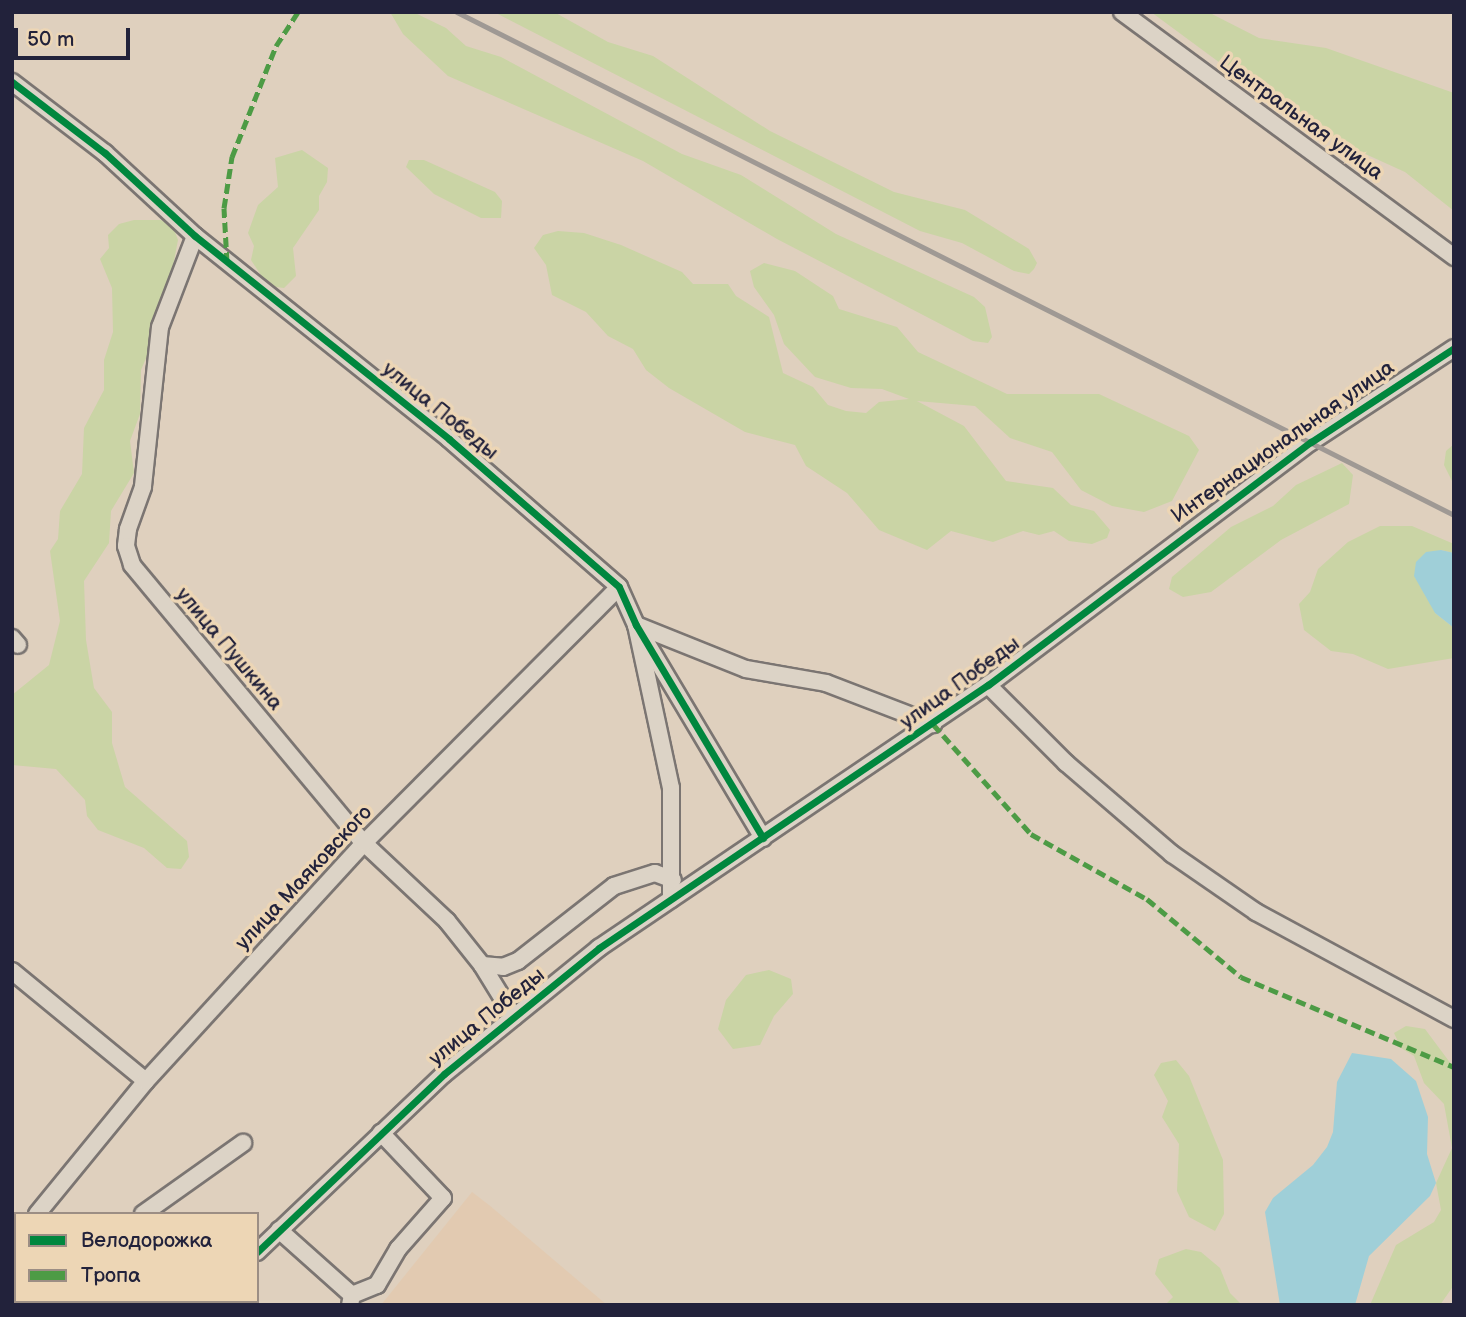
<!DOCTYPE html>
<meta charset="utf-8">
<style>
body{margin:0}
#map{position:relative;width:1466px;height:1317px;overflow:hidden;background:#dfd0be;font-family:"Balsamiq Sans",sans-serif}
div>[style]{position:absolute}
.built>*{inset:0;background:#e2cab1}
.green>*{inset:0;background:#cad4a5}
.water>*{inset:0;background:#9fcfd8}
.roads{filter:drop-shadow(2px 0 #7b7572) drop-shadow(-2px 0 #7b7572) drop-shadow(0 2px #7b7572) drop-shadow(0 -2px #7b7572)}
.minor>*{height:16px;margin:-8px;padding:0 8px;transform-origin:8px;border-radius:8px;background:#dcd3c6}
.rail>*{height:4.5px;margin:-2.25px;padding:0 2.25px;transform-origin:2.25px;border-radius:2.25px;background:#9f9994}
.quiet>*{height:5px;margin-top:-2.5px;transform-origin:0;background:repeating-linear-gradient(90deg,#4d9b45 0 10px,transparent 0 15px)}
.cycleway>*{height:7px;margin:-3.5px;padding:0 3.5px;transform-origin:3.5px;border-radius:3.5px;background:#00873e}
span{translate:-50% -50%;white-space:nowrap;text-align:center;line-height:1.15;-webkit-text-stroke:7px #edd6b5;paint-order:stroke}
.street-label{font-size:21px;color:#22223b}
.frame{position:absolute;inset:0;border:14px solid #22223b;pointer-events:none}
.legend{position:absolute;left:14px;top:1212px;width:245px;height:91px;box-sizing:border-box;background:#edd6b5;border:2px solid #9c8e84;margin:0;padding:9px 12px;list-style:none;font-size:21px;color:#22223b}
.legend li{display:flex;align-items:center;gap:14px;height:35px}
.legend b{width:35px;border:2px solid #9c8e84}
.scale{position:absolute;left:14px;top:28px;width:116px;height:32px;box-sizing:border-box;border:4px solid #22223b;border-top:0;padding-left:9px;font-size:21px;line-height:24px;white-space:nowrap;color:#22223b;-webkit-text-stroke:5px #edd6b5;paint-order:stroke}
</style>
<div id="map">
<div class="built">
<div style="clip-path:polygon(472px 1192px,489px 1205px,607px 1305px,381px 1305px)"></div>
</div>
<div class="green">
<div style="clip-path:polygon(390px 12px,413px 12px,446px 28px,466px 46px,501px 57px,682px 154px,741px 175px,836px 234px,974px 297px,985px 307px,992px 337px,988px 343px,973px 341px,777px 239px,643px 161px,448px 76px,403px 34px)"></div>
<div style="clip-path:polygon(494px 12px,554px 12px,608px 42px,653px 56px,770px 131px,894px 192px,965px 210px,1029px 249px,1037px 263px,1034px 269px,1029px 274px,1014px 271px,962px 243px,920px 231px)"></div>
<div style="clip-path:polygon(1151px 12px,1208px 12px,1259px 38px,1326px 48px,1454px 93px,1454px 211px,1405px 172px,1350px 147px,1254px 88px)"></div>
<div style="clip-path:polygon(302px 150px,328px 168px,327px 182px,319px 196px,319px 210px,293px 248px,296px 276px,284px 288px,268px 286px,251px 260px,254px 246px,248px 233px,258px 205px,278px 187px,275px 158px)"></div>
<div style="clip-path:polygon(409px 160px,424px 160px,495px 192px,502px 201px,501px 218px,481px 218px,434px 194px,406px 167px)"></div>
<div style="clip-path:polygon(134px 220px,161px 220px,173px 227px,178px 240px,170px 282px,157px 311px,153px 342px,141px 370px,140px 414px,130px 441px,134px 473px,111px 511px,109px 543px,84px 581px,86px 640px,94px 688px,112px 712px,112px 743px,125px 787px,187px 841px,189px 857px,181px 869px,167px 868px,144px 848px,98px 830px,87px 816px,85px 800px,56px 769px,12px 765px,12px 695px,49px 665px,60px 621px,50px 551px,58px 539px,60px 511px,82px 474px,84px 428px,104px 390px,104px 360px,113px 332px,112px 288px,100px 259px,109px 248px,108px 235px,119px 224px)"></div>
<div style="clip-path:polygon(558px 231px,584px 233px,621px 245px,682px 272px,693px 284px,728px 284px,736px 296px,769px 317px,783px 373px,813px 387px,828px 405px,846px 411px,866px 413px,879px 402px,909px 399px,882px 389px,851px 388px,815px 377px,784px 344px,774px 315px,754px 287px,750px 271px,764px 263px,795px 271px,833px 296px,839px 309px,897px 327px,918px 352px,1007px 394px,1099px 394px,1189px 436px,1199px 450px,1172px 501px,1144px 512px,1112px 506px,1081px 490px,1052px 452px,1010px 438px,975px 406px,917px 401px,964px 426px,1006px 481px,1053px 488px,1071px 505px,1094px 511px,1110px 530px,1107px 538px,1092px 544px,1069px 541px,1054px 531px,1039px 535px,1023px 531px,993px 542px,951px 531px,927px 550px,879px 530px,847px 493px,806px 466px,795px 445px,745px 432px,669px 388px,646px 370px,633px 349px,608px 336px,586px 312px,552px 295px,546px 265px,534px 248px,543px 235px)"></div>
<div style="clip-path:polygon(1454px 444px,1454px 485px,1444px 465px,1446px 451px)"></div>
<div style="clip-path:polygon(1342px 463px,1353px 475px,1349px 504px,1281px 540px,1211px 592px,1183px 597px,1169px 589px,1172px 577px,1231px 527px,1273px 506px,1296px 485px)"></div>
<div style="clip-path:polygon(1380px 526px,1412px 526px,1454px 544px,1454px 553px,1441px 550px,1435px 613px,1454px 628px,1454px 658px,1388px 669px,1353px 654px,1331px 651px,1304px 630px,1299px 604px,1310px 592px,1318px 569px,1348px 542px)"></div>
<div style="clip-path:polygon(769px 970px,791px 979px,793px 994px,774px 1016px,760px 1045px,733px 1049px,718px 1029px,726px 1000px,746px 975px)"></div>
<div style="clip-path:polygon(1406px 1026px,1425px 1029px,1454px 1068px,1454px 1285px,1440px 1305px,1370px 1305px,1396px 1245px,1434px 1222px,1441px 1210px,1436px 1183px,1452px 1148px,1444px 1104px,1424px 1083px,1414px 1056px,1401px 1048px,1394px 1033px)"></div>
<div style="clip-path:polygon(1176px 1060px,1189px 1076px,1223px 1160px,1224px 1214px,1215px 1231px,1189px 1217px,1177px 1191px,1179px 1144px,1162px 1117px,1168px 1101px,1154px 1075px,1161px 1063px)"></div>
<div style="clip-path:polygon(1186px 1249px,1201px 1252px,1220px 1268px,1230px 1293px,1242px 1305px,1165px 1305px,1173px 1297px,1155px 1274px,1159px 1259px)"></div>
</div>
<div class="water">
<div style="clip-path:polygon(1441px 550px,1454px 553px,1454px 628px,1435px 613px,1414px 576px,1416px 562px,1426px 552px)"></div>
<div style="clip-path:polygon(1352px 1053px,1391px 1059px,1416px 1081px,1428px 1117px,1427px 1154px,1436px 1183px,1430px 1196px,1369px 1256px,1355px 1305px,1280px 1305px,1265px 1212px,1273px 1198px,1313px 1165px,1327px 1147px,1333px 1132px,1337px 1082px)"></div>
</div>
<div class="roads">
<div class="minor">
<div style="left:1122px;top:12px;width:413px;rotate:36.4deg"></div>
<div style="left:12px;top:82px;width:117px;rotate:37.4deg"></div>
<div style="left:105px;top:153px;width:122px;rotate:42.7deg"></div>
<div style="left:195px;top:236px;width:325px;rotate:38.6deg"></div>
<div style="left:449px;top:439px;width:225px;rotate:41deg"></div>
<div style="left:619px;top:587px;width:42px;rotate:65.9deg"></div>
<div style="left:636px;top:625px;width:248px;rotate:59.2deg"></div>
<div style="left:195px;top:236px;width:97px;rotate:111deg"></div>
<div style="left:160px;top:327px;width:161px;rotate:96.1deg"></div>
<div style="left:143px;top:487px;width:45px;rotate:109.7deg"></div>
<div style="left:128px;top:529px;width:17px;rotate:97deg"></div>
<div style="left:126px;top:546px;width:20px;rotate:72deg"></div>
<div style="left:132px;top:565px;width:362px;rotate:50.2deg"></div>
<div style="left:364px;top:843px;width:114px;rotate:43.2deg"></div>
<div style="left:447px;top:921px;width:56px;rotate:51.5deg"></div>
<div style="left:482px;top:965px;width:61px;rotate:58.4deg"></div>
<div style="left:12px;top:638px;width:9px;rotate:49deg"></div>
<div style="left:988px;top:685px;width:110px;rotate:45deg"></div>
<div style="left:1066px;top:763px;width:140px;rotate:40.6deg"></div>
<div style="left:1172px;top:854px;width:102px;rotate:34.6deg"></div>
<div style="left:1256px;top:912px;width:225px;rotate:28.4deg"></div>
<div style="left:671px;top:899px;width:111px;rotate:-90deg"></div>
<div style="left:671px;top:788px;width:167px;rotate:-102.1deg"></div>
<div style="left:636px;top:625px;width:118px;rotate:21.8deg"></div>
<div style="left:746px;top:669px;width:81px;rotate:9.9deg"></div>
<div style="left:826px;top:683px;width:115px;rotate:21deg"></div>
<div style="left:482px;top:965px;width:21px;rotate:5deg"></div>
<div style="left:503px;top:967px;width:16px;rotate:-22deg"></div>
<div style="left:518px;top:961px;width:122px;rotate:-38deg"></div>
<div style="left:614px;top:886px;width:43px;rotate:-17.6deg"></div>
<div style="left:655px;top:873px;width:19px;rotate:21deg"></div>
<div style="left:12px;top:971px;width:173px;rotate:39.4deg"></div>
<div style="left:37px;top:1214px;width:172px;rotate:-50.7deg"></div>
<div style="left:146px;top:1081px;width:323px;rotate:-47.5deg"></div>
<div style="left:364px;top:843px;width:361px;rotate:-45.1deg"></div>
<div style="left:143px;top:1214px;width:123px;rotate:-35.4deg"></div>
<div style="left:279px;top:1230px;width:98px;rotate:41.7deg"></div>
<div style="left:352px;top:1295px;width:10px;rotate:101deg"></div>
<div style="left:12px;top:1242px;width:6px;rotate:-45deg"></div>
<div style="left:257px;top:1252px;width:258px;rotate:-43.6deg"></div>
<div style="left:444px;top:1074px;width:200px;rotate:-39.1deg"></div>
<div style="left:599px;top:948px;width:470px;rotate:-34.1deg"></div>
<div style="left:988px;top:685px;width:404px;rotate:-37deg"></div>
<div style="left:1311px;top:442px;width:171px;rotate:-33.3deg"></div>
<div style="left:352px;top:1295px;width:27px;rotate:-22deg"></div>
<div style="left:377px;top:1285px;width:42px;rotate:-59.7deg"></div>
<div style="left:398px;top:1249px;width:68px;rotate:-48.6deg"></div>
<div style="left:443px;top:1198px;width:90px;rotate:-133.6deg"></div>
<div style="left:20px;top:1305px;width:6px;rotate:-39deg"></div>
<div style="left:206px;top:1305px;width:6px;rotate:-45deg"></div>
</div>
</div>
<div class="rail">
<div style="left:457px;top:12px;width:1117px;rotate:26.77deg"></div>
</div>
<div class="quiet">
<div style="left:227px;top:262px;width:54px;rotate:-93.2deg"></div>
<div style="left:224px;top:208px;width:52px;rotate:-81.1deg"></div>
<div style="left:232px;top:157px;width:119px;rotate:-68.4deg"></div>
<div style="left:276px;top:46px;width:40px;rotate:-57.1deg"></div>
<div style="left:933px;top:724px;width:147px;rotate:48.3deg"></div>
<div style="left:1031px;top:834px;width:133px;rotate:29.3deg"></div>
<div style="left:1147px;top:899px;width:122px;rotate:39.7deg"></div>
<div style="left:1241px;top:977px;width:231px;rotate:22.9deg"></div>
</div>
<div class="cycleway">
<div style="left:12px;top:82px;width:117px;rotate:37.4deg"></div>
<div style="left:105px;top:153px;width:122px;rotate:42.7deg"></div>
<div style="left:195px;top:236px;width:325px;rotate:38.6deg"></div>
<div style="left:449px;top:439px;width:225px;rotate:41deg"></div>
<div style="left:619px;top:587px;width:42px;rotate:65.9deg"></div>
<div style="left:636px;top:625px;width:248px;rotate:59.2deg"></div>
<div style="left:257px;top:1252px;width:258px;rotate:-43.6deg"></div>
<div style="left:444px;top:1074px;width:200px;rotate:-39.1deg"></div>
<div style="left:599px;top:948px;width:470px;rotate:-34.1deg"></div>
<div style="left:988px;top:685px;width:404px;rotate:-37deg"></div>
<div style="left:1311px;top:442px;width:171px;rotate:-33.3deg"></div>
</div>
<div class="street-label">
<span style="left:1301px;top:118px;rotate:36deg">Центральная улица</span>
<span style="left:440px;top:411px;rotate:39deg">улица Победы</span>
<span style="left:1283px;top:442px;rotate:-35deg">Интернациональная улица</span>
<span style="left:229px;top:649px;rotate:50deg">улица Пушкина</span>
<span style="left:960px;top:683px;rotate:-36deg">улица Победы</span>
<span style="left:304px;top:878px;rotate:-47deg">улица Маяковского</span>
<span style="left:487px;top:1017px;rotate:-39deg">улица Победы</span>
</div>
<div class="frame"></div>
<ul class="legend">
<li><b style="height:9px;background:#00873e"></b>Велодорожка</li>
<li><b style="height:9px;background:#4d9b45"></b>Тропа</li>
</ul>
<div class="scale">50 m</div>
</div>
